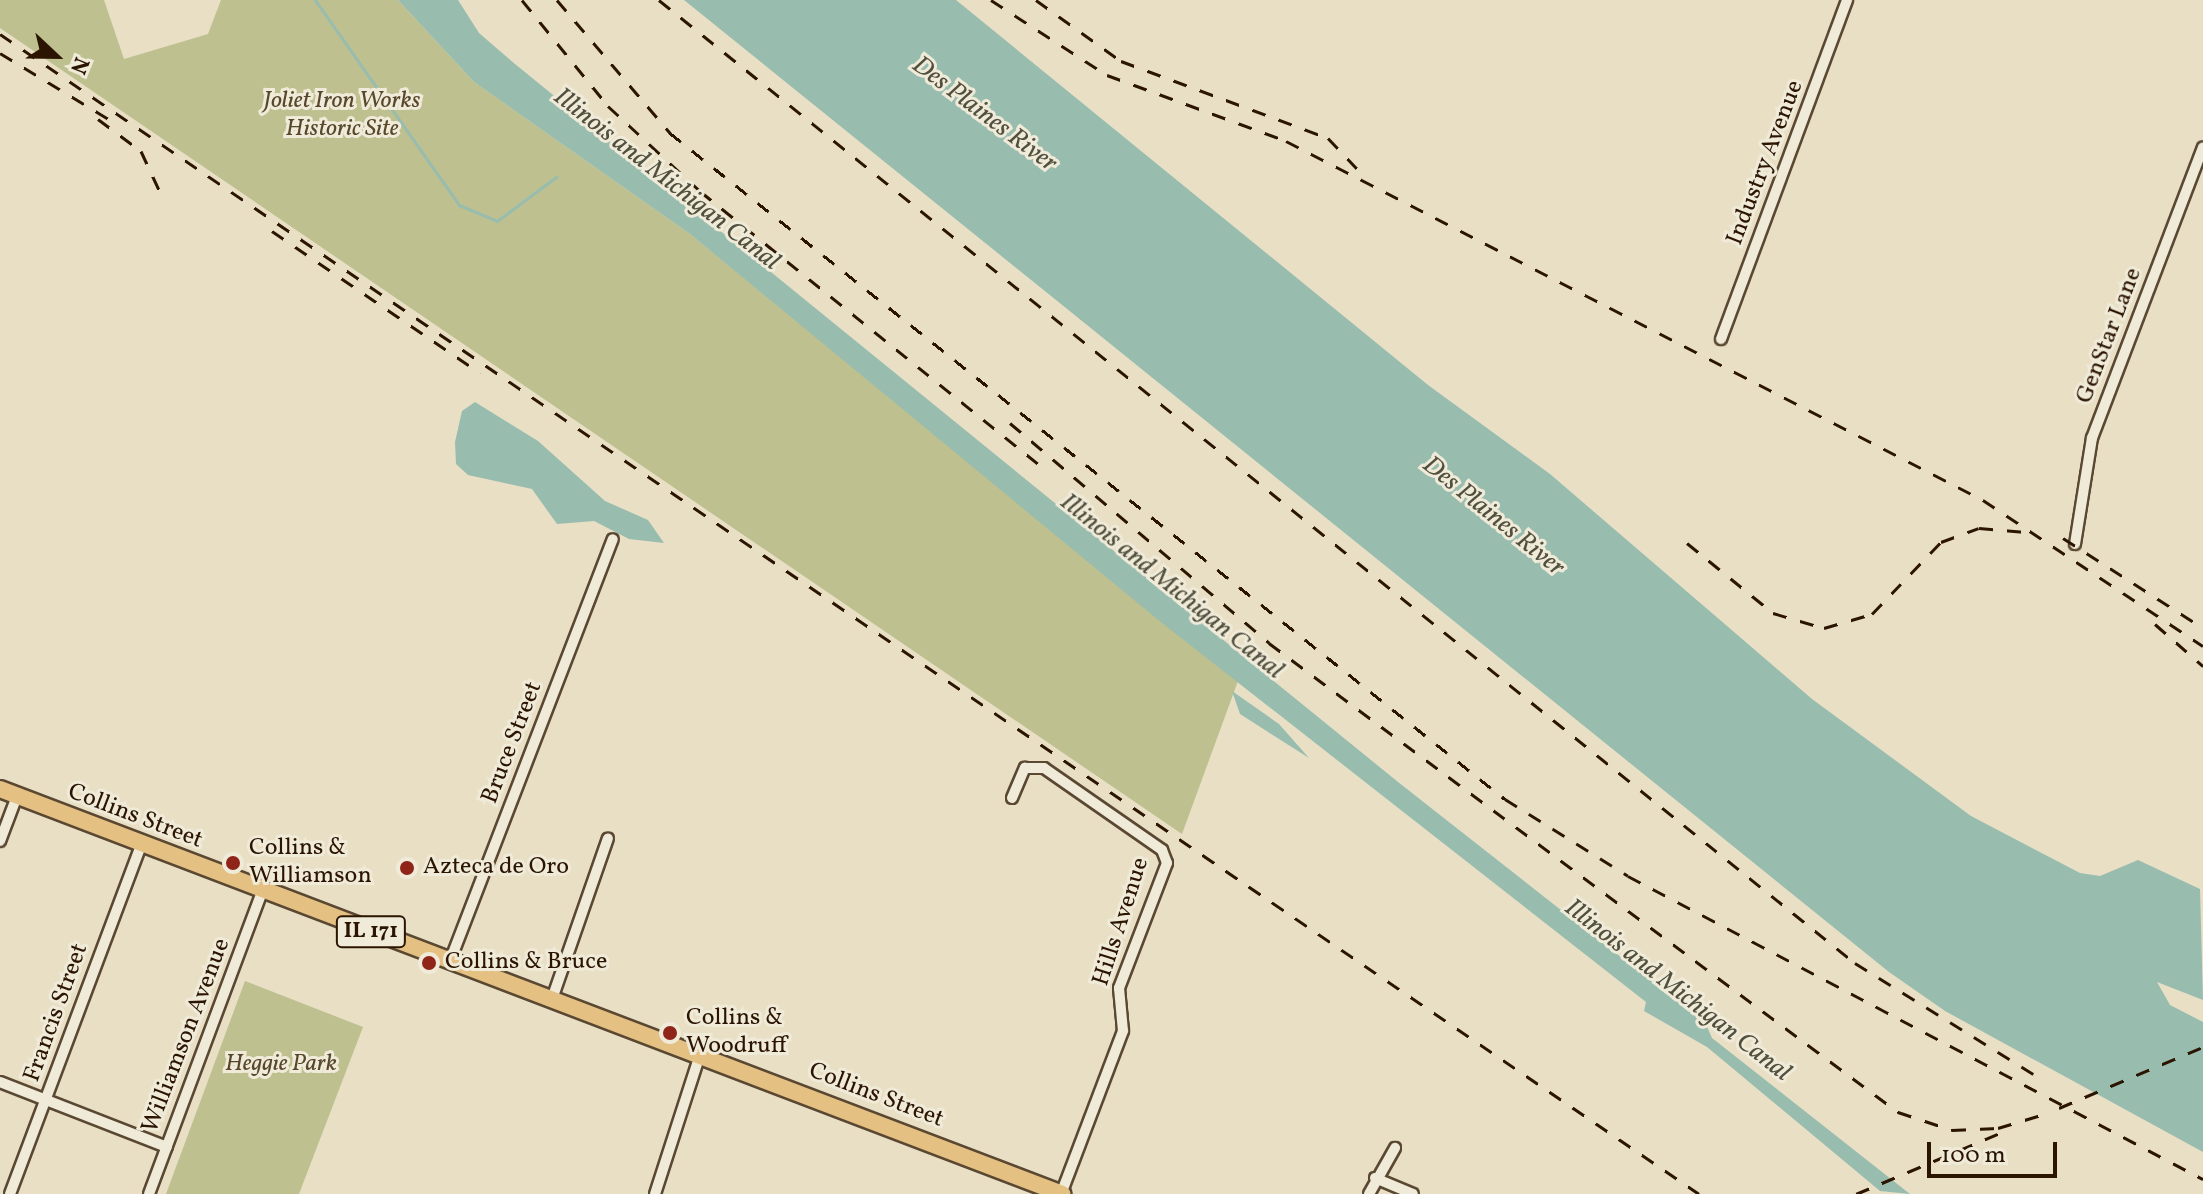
<!DOCTYPE html>
<style>
body{margin:0}
#map{position:relative;width:2203px;height:1194px;overflow:hidden;background:#e8dfc5;font-family:Vollkorn,serif}
div>[style]{position:absolute}
.green>*{inset:0;background:#bec08f}
.water>*{inset:0;background:#98bdaf}
.stream>*{height:3px;margin:-1.5px;padding:0 1.5px;transform-origin:1.5px;border-radius:1.5px;background:#98bdaf}
.roads{filter:drop-shadow(2px 0 #5a4832) drop-shadow(-2px 0 #5a4832) drop-shadow(0 2px #5a4832) drop-shadow(0 -2px #5a4832)}
.minor>*{height:10px;margin:-5px;padding:0 5px;transform-origin:5px;border-radius:5px;background:#f0ead9}
.primary>*{height:16px;margin:-8px;padding:0 8px;transform-origin:8px;border-radius:8px;background:#e4c082}
.rail>*{height:3px;margin-top:-1.5px;transform-origin:0;background:repeating-linear-gradient(90deg,#2b1501 0 14px,transparent 0 28px)}
.dots>*{width:22px;height:22px;translate:-50% -50%;box-sizing:border-box;border:4px solid #f0ead9;border-radius:50%}
span{translate:-50% -50%;white-space:nowrap;text-align:center;line-height:1.15;-webkit-text-stroke:6px #f0ead9;paint-order:stroke}
.shield-label span{padding:2px 6px;background:#f0ead9;border:2px solid;border-radius:6px;-webkit-text-stroke-width:0}
.shield-label{font-size:22px;color:#2b1501;font-weight:700}
.park-label{font-size:24px;color:#57482c;font-style:italic}
.street-label{font-size:24px;color:#2b1501}
.poi-label{font-size:24px;color:#2b1501}
.left{translate:0 -50%;text-align:left}
.water-label{font-size:26px;color:#51503e;font-style:italic}
.north{position:absolute;left:16px;top:16px;width:80px;height:80px;-webkit-text-stroke:6px #f0ead9;paint-order:stroke;rotate:112deg;font-size:22px;font-weight:700;line-height:32px;text-align:center;color:#2b1501}
.north::after{content:'';display:block;margin:auto;width:28px;height:36px;background:#2b1501;clip-path:polygon(50% 0,100% 100%,50% 72%,0 100%)}
.scale{position:absolute;left:1927px;top:1142px;width:130px;height:36px;box-sizing:border-box;border:4px solid #2b1501;border-top:0;padding-left:10px;font-size:24px;line-height:28px;white-space:nowrap;color:#2b1501;-webkit-text-stroke:6px #f0ead9;paint-order:stroke}
</style>
<div id="map">
<div class="green">
<div style="clip-path:polygon(0 0,104px 0,124px 59px,208px 34px,221px 0,398px 0,474px 82px,690px 234px,1238px 681px,1182px 834px,0 28px)"></div>
<div style="clip-path:polygon(245px 981px,363px 1027px,299px 1194px,166px 1194px)"></div>
</div>
<div class="water">
<div style="clip-path:polygon(398px 0,458px 0,479px 33px,515px 64px,1398px 782px,1664px 991px,1701px 1013px,1712px 1038px,1910px 1194px,1880px 1191px,1707px 1047px,1644px 1011px,1646px 1002px,1162px 623px,690px 234px,474px 82px)"></div>
<div style="clip-path:polygon(684px 0,956px 0,1428px 385px,1550px 474px,1812px 699px,1971px 816px,2080px 873px,2100px 876px,2138px 860px,2200px 889px,2203px 1000px,2157px 982px,2170px 1005px,2203px 1022px,2203px 1152px,1945px 1011px,1889px 972px)"></div>
<div style="clip-path:polygon(475px 402px,538px 441px,605px 501px,648px 520px,664px 543px,629px 539px,594px 521px,557px 524px,532px 489px,468px 475px,456px 464px,455px 442px,462px 411px)"></div>
<div style="clip-path:polygon(1232px 691px,1279px 724px,1309px 758px,1240px 714px)"></div>
</div>
<div class="stream">
<div style="left:315px;top:0;width:251px;rotate:54.9deg"></div>
<div style="left:459px;top:205px;width:41px;rotate:22.8deg"></div>
<div style="left:497px;top:221px;width:74px;rotate:-36.7deg"></div>
</div>
<div class="roads">
<div class="minor">
<div style="left:1721px;top:339px;width:362px;rotate:-69.6deg"></div>
<div style="left:2075px;top:544px;width:107px;rotate:-80.9deg"></div>
<div style="left:2092px;top:438px;width:311px;rotate:-69.1deg"></div>
<div style="left:1012px;top:798px;width:33px;rotate:-67deg"></div>
<div style="left:1025px;top:768px;width:19px"></div>
<div style="left:1044px;top:768px;width:144px;rotate:34.8deg"></div>
<div style="left:1162px;top:850px;width:14px;rotate:69deg"></div>
<div style="left:1167px;top:863px;width:134px;rotate:111deg"></div>
<div style="left:1119px;top:988px;width:43px;rotate:84.7deg"></div>
<div style="left:1123px;top:1031px;width:174px;rotate:110.8deg"></div>
<div style="left:0;top:841px;width:48px;rotate:-69.3deg"></div>
<div style="left:450px;top:961px;width:452px;rotate:-68.9deg"></div>
<div style="left:552px;top:999px;width:170px;rotate:-70.8deg"></div>
<div style="left:0;top:1082px;width:179px;rotate:21.3deg"></div>
<div style="left:1375px;top:1178px;width:41px;rotate:22.8deg"></div>
<div style="left:10px;top:1194px;width:373px;rotate:-69.4deg"></div>
<div style="left:149px;top:1194px;width:322px;rotate:-69.5deg"></div>
<div style="left:655px;top:1194px;width:146px;rotate:-72.1deg"></div>
<div style="left:1369px;top:1194px;width:53px;rotate:-60.5deg"></div>
</div>
<div class="primary">
<div style="left:0;top:789px;width:1137px;rotate:20.87deg"></div>
</div>
</div>
<div class="rail">
<div style="left:522px;top:0;width:136px;rotate:50.9deg"></div>
<div style="left:608px;top:106px;width:125px;rotate:42.7deg"></div>
<div style="left:700px;top:191px;width:439px;rotate:38.9deg"></div>
<div style="left:557px;top:0;width:175px;rotate:49.6deg"></div>
<div style="left:670px;top:133px;width:1068px;rotate:38.58deg"></div>
<div style="left:1505px;top:799px;width:145px;rotate:32deg"></div>
<div style="left:1628px;top:876px;width:650px;rotate:27.79deg"></div>
<div style="left:659px;top:0;width:1536px;rotate:38.84deg"></div>
<div style="left:1855px;top:963px;width:219px;rotate:31.9deg"></div>
<div style="left:991px;top:0;width:138px;rotate:32.9deg"></div>
<div style="left:1107px;top:75px;width:191px;rotate:20.2deg"></div>
<div style="left:1286px;top:141px;width:784px;rotate:27.25deg"></div>
<div style="left:1983px;top:500px;width:264px;rotate:33.6deg"></div>
<div style="left:1036px;top:0;width:105px;rotate:35.7deg"></div>
<div style="left:1121px;top:61px;width:221px;rotate:20.4deg"></div>
<div style="left:1328px;top:138px;width:50px;rotate:46.6deg"></div>
<div style="left:0;top:34px;width:2057px;rotate:34.32deg"></div>
<div style="left:0;top:53px;width:129px;rotate:31.3deg"></div>
<div style="left:98px;top:119px;width:54px;rotate:36.7deg"></div>
<div style="left:141px;top:151px;width:47px;rotate:65.1deg"></div>
<div style="left:272px;top:231px;width:252px;rotate:34.3deg"></div>
<div style="left:1010px;top:423px;width:340px;rotate:40.3deg"></div>
<div style="left:1269px;top:643px;width:785px;rotate:36.71deg"></div>
<div style="left:1898px;top:1112px;width:57px;rotate:18.4deg"></div>
<div style="left:1952px;top:1130px;width:46px;rotate:-2.5deg"></div>
<div style="left:1998px;top:1128px;width:52px;rotate:-16.7deg"></div>
<div style="left:2063px;top:538px;width:166px;rotate:32.7deg"></div>
<div style="left:1687px;top:543px;width:111px;rotate:39.1deg"></div>
<div style="left:1773px;top:613px;width:53px;rotate:16.4deg"></div>
<div style="left:1824px;top:628px;width:50px;rotate:-16.3deg"></div>
<div style="left:1872px;top:614px;width:100px;rotate:-46.2deg"></div>
<div style="left:1941px;top:542px;width:40px;rotate:-20.2deg"></div>
<div style="left:1979px;top:528px;width:47px;rotate:4.9deg"></div>
<div style="left:2155px;top:624px;width:64px;rotate:41.2deg"></div>
<div style="left:2059px;top:1108px;width:156px;rotate:-23deg"></div>
<div style="left:1856px;top:1194px;width:156px;rotate:-23deg"></div>
</div>
<div class="dots">
<div style="left:233px;top:863px;background:#8f2418"></div>
<div style="left:407px;top:868px;background:#8f2418"></div>
<div style="left:429px;top:963px;background:#8f2418"></div>
<div style="left:670px;top:1033px;background:#8f2418"></div>
</div>
<div class="shield-label">
<span style="left:371px;top:932px">IL 171</span>
</div>
<div class="park-label">
<span style="left:342px;top:116px">Joliet Iron Works<br>Historic Site</span>
<span style="left:281px;top:1065px">Heggie Park</span>
</div>
<div class="street-label">
<span style="left:1766px;top:163px;rotate:-69deg">Industry Avenue</span>
<span style="left:2110px;top:336px;rotate:-69deg">GenStar Lane</span>
<span style="left:513px;top:743px;rotate:-69deg">Bruce Street</span>
<span style="left:135px;top:817px;rotate:21deg">Collins Street</span>
<span style="left:1122px;top:922px;rotate:-72deg">Hills Avenue</span>
<span style="left:57px;top:1013px;rotate:-70deg">Francis Street</span>
<span style="left:187px;top:1036px;rotate:-69deg">Williamson Avenue</span>
<span style="left:876px;top:1096px;rotate:21deg">Collins Street</span>
</div>
<div class="poi-label">
<span class="left" style="left:249px;top:863px">Collins &amp;<br>Williamson</span>
<span class="left" style="left:423px;top:868px">Azteca de Oro</span>
<span class="left" style="left:445px;top:963px">Collins &amp; Bruce</span>
<span class="left" style="left:686px;top:1033px">Collins &amp;<br>Woodruff</span>
</div>
<div class="water-label">
<span style="left:984px;top:115px;rotate:37deg">Des Plaines River</span>
<span style="left:666px;top:180px;rotate:38deg">Illinois and Michigan Canal</span>
<span style="left:1493px;top:517px;rotate:39deg">Des Plaines River</span>
<span style="left:1171px;top:587px;rotate:39deg">Illinois and Michigan Canal</span>
<span style="left:1677px;top:991px;rotate:38deg">Illinois and Michigan Canal</span>
</div>
<div class="north">N</div>
<div class="scale">100 m</div>
</div>
